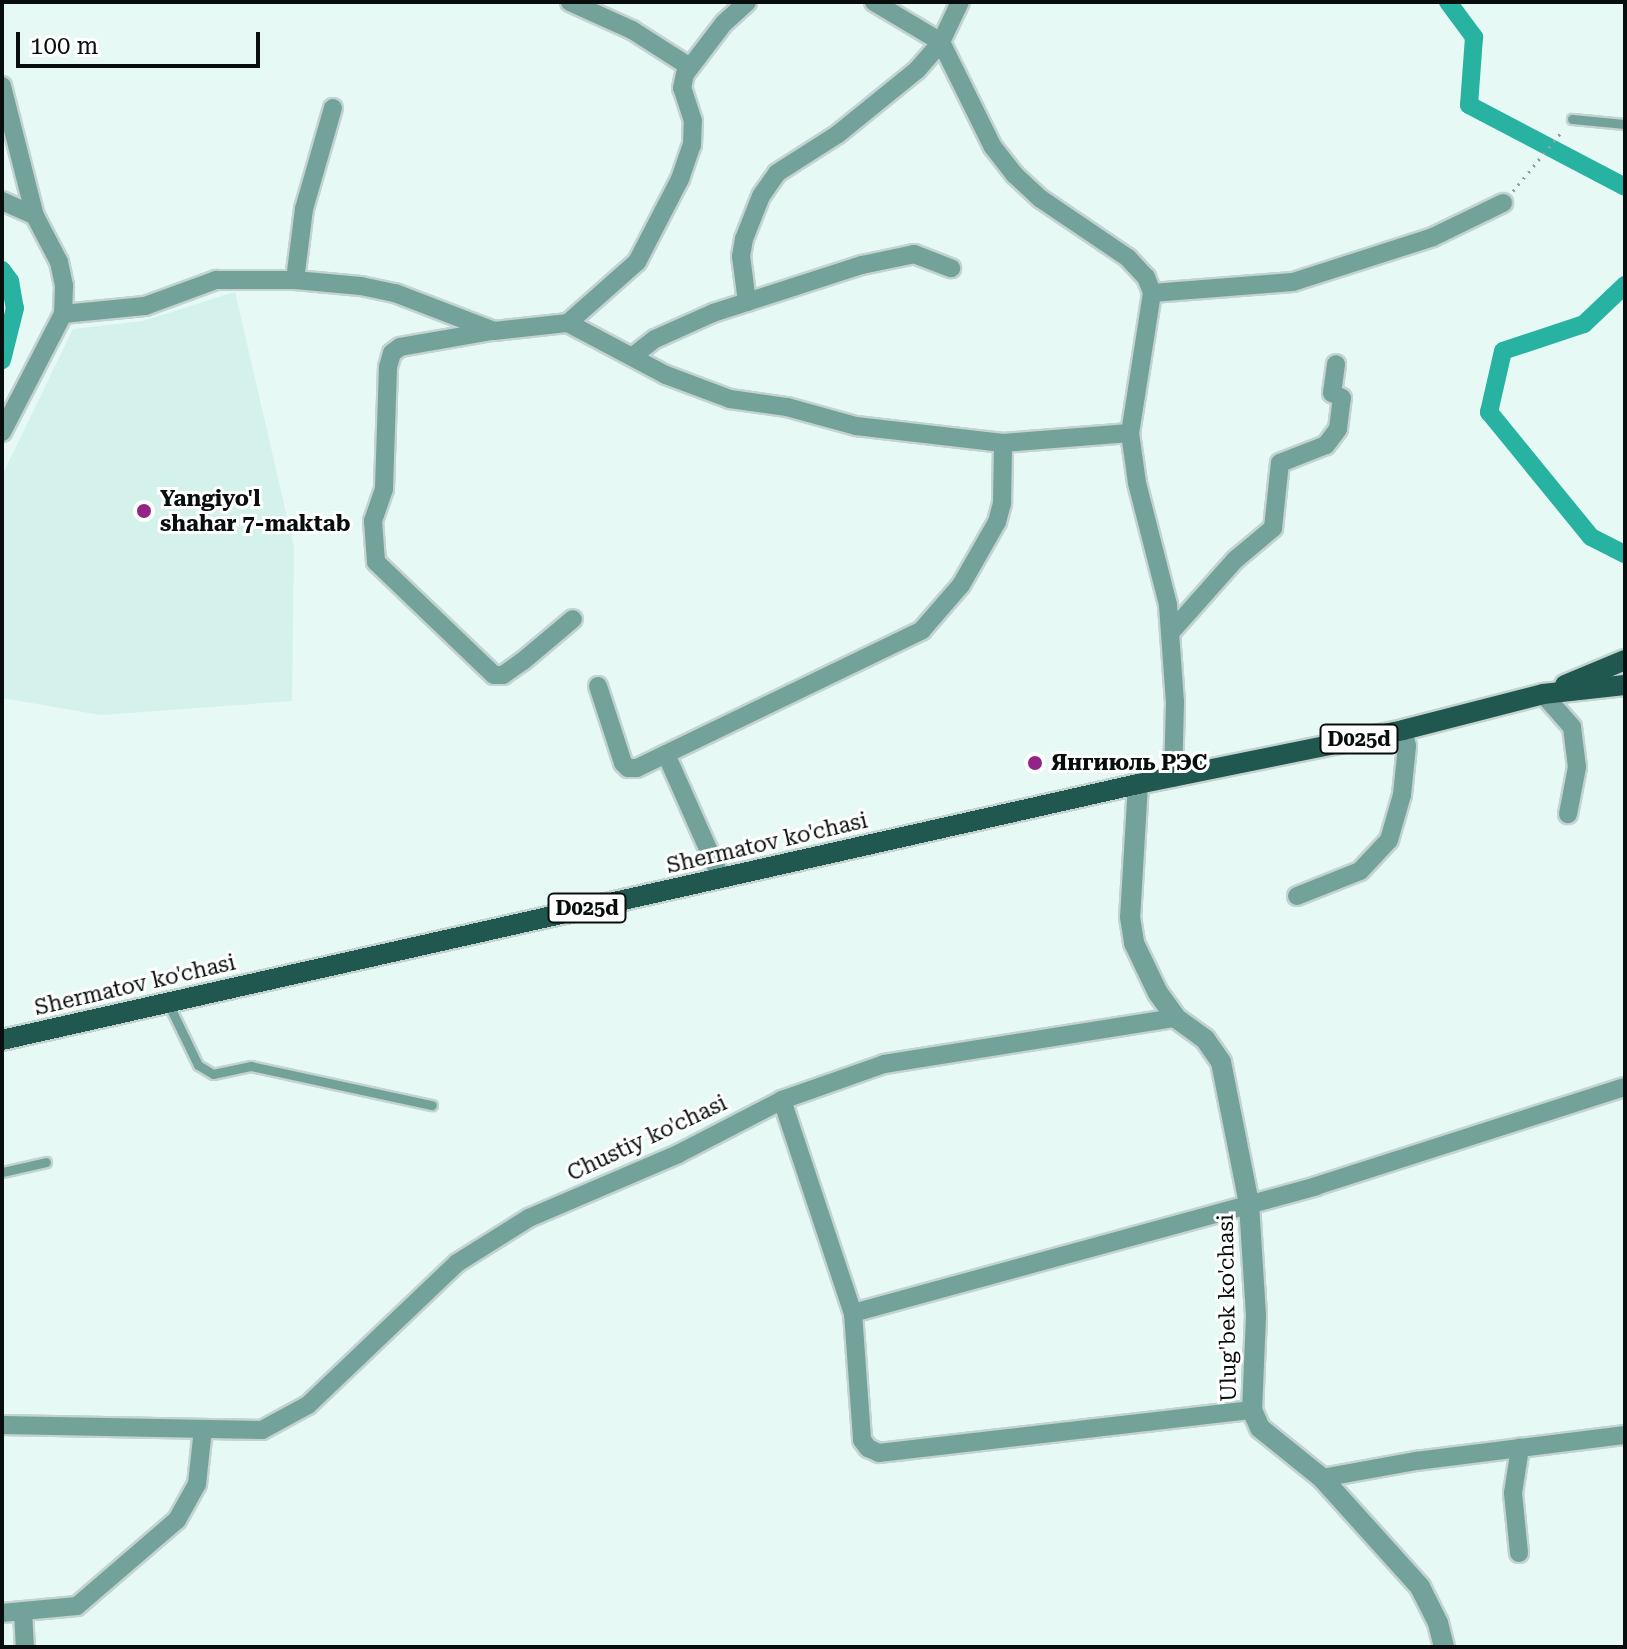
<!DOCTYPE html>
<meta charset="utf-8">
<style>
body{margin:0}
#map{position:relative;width:1627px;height:1649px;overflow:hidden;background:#e6f9f5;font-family:"Roboto Serif",serif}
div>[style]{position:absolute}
.built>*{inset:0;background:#d4f1eb}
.canal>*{height:18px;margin:-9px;padding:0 9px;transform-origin:9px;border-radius:9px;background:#27b2a1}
.path>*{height:3px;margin-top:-1.5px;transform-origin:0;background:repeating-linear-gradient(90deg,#92a19e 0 2px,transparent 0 8px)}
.roads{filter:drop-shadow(2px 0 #c2d3d0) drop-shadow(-2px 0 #c2d3d0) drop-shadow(0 2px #c2d3d0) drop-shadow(0 -2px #c2d3d0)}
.service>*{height:9px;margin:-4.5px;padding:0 4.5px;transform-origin:4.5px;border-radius:4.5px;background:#73a29a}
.minor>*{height:18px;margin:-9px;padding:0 9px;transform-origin:9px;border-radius:9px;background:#73a29a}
.tertiary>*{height:20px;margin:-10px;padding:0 10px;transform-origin:10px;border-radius:10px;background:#73a29a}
.primary>*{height:20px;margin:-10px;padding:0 10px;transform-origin:10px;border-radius:10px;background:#20574f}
.dots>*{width:22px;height:22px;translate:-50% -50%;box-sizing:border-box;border:4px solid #fff;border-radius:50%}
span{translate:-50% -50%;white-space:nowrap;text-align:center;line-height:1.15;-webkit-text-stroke:6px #fff;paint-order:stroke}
.shield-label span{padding:2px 6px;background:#fff;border:2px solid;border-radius:6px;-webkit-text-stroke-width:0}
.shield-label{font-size:20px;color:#080e0d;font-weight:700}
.poi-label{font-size:22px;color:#080e0d;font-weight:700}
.left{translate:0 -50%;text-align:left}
.street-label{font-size:22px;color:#080e0d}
.frame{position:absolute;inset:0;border:4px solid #080e0d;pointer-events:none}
.scale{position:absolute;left:16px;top:32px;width:244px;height:36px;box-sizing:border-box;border:4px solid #080e0d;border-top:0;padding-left:10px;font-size:24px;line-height:28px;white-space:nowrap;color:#080e0d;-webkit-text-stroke:6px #fff;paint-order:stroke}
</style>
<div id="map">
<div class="built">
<div style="clip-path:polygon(235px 292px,294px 547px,292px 701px,101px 715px,2px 698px,2px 476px,73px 329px,143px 321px)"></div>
</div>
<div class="canal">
<div style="left:1448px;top:2px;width:44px;rotate:53.4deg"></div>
<div style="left:1474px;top:37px;width:68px;rotate:94.2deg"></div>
<div style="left:1469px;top:105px;width:176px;rotate:27.7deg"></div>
<div style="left:2px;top:270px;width:14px;rotate:54deg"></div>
<div style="left:10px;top:281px;width:27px;rotate:80deg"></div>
<div style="left:15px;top:308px;width:54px;rotate:104deg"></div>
<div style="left:1625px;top:285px;width:57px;rotate:136.4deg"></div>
<div style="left:1584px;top:324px;width:85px;rotate:161.6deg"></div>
<div style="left:1503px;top:351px;width:63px;rotate:102.9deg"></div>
<div style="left:1489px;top:412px;width:161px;rotate:50.8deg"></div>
<div style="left:1591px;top:537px;width:38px;rotate:27deg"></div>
</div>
<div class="path">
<div style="left:1513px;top:191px;width:80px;rotate:-50.6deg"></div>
</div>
<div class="roads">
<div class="service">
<div style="left:1572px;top:119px;width:53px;rotate:5.4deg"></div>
<div style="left:168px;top:1003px;width:69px;rotate:64.2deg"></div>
<div style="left:198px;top:1065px;width:17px;rotate:31deg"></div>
<div style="left:213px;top:1074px;width:39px;rotate:-12deg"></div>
<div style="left:251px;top:1066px;width:185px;rotate:12.2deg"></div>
<div style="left:2px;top:1172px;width:45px;rotate:-12.8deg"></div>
</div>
<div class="minor">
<div style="left:570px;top:2px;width:68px;rotate:24.3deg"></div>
<div style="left:632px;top:30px;width:69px;rotate:32.5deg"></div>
<div style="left:874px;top:2px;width:78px;rotate:30.8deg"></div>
<div style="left:941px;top:42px;width:117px;rotate:63.7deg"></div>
<div style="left:993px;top:147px;width:36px;rotate:52deg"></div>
<div style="left:1015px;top:175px;width:35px;rotate:43deg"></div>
<div style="left:1041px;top:199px;width:105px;rotate:34.1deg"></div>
<div style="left:1128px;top:258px;width:26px;rotate:47deg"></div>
<div style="left:1146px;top:277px;width:17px;rotate:69deg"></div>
<div style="left:1152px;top:293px;width:142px;rotate:98.9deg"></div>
<div style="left:1130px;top:433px;width:50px;rotate:82deg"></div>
<div style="left:1137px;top:483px;width:126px;rotate:75.7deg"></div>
<div style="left:1168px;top:605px;width:97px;rotate:85.9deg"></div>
<div style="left:1175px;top:702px;width:76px;rotate:91.5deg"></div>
<div style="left:2px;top:86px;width:134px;rotate:75.8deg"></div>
<div style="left:2px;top:201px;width:36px;rotate:24deg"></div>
<div style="left:35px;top:216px;width:52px;rotate:62.4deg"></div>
<div style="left:59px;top:262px;width:25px;rotate:78deg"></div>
<div style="left:64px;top:286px;width:28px;rotate:92deg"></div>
<div style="left:63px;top:314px;width:133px;rotate:117.3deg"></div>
<div style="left:295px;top:280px;width:72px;rotate:-82.8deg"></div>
<div style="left:304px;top:209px;width:105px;rotate:-74deg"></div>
<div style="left:1152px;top:293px;width:141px;rotate:-4.5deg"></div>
<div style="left:1293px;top:282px;width:147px;rotate:-17.8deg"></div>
<div style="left:1433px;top:237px;width:78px;rotate:-25.9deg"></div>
<div style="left:747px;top:302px;width:46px;rotate:-97.4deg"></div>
<div style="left:741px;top:256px;width:17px;rotate:-80deg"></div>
<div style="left:744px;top:239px;width:46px;rotate:-68.4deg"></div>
<div style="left:761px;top:196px;width:28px;rotate:-55deg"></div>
<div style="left:777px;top:173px;width:72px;rotate:-32.6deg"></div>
<div style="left:838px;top:134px;width:102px;rotate:-39deg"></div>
<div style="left:917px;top:70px;width:37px;rotate:-49deg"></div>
<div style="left:941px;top:42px;width:44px;rotate:-64.6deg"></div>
<div style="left:63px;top:314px;width:82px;rotate:-5.6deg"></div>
<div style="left:145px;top:306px;width:76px;rotate:-20.1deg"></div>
<div style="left:216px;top:280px;width:79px"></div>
<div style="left:295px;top:280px;width:66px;rotate:5.2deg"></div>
<div style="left:361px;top:286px;width:35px;rotate:12deg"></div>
<div style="left:395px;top:293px;width:106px;rotate:21deg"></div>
<div style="left:494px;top:331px;width:74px;rotate:-6.2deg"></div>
<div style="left:568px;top:323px;width:111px;rotate:28deg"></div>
<div style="left:666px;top:375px;width:68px;rotate:20.6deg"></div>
<div style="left:730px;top:399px;width:58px;rotate:8deg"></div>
<div style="left:787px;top:407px;width:72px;rotate:15.4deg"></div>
<div style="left:856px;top:426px;width:148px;rotate:6.6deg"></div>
<div style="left:1003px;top:443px;width:127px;rotate:-4.5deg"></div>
<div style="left:568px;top:323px;width:92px;rotate:-41.5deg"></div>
<div style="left:637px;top:262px;width:93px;rotate:-62.6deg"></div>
<div style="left:680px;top:179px;width:36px;rotate:-71deg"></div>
<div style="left:692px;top:145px;width:24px;rotate:-88deg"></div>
<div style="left:693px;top:121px;width:35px;rotate:-108deg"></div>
<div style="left:682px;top:88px;width:14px;rotate:-78deg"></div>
<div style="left:685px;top:74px;width:64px;rotate:-52.6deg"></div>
<div style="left:724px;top:23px;width:31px;rotate:-42deg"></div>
<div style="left:492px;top:331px;width:93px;rotate:170.1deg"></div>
<div style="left:400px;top:347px;width:10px;rotate:143deg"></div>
<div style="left:392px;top:353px;width:15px;rotate:106deg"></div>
<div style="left:388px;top:367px;width:122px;rotate:91.9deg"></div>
<div style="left:384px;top:489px;width:34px;rotate:109deg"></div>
<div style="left:373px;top:521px;width:41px;rotate:85.8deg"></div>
<div style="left:376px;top:562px;width:163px;rotate:43.8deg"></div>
<div style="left:494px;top:675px;width:9px"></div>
<div style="left:503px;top:675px;width:24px;rotate:-35deg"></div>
<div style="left:523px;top:661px;width:65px;rotate:-40deg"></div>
<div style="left:633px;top:356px;width:28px;rotate:-38deg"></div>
<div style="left:655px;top:339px;width:64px;rotate:-24.1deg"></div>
<div style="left:713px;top:313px;width:157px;rotate:-17.9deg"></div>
<div style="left:862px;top:265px;width:53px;rotate:-11.9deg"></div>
<div style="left:914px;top:254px;width:40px;rotate:21deg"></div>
<div style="left:1170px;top:633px;width:98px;rotate:-48.3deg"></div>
<div style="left:1235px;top:560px;width:50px;rotate:-40.1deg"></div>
<div style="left:1273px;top:528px;width:65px;rotate:-83.9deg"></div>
<div style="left:1280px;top:463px;width:49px;rotate:-21.4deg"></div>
<div style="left:1326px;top:445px;width:20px;rotate:-53deg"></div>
<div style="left:1338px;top:429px;width:31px;rotate:-83deg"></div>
<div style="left:1342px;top:398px;width:11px;rotate:-153deg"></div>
<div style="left:1332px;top:393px;width:29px;rotate:-82deg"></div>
<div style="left:598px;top:686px;width:81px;rotate:72deg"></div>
<div style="left:623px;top:763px;width:7px;rotate:45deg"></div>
<div style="left:628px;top:768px;width:9px"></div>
<div style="left:637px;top:768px;width:317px;rotate:-25.8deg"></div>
<div style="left:922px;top:630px;width:60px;rotate:-49.1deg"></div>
<div style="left:961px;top:585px;width:73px;rotate:-60.3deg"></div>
<div style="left:997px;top:522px;width:20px;rotate:-75deg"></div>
<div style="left:1002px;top:503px;width:60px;rotate:-89deg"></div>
<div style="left:1543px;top:694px;width:44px;rotate:48.7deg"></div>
<div style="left:1572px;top:727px;width:40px;rotate:82.9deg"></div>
<div style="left:1577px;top:767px;width:48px;rotate:100.8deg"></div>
<div style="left:666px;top:754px;width:136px;rotate:66.1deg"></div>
<div style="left:1297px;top:896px;width:68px;rotate:-21.6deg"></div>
<div style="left:1360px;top:871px;width:42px;rotate:-46.9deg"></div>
<div style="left:1389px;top:840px;width:47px;rotate:-73.9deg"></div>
<div style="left:1402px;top:795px;width:49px;rotate:-84.2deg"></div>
<div style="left:1407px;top:746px;width:16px;rotate:-104deg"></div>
<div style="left:782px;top:1100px;width:225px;rotate:71.6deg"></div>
<div style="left:853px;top:1313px;width:127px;rotate:85.9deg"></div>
<div style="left:862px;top:1440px;width:10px;rotate:53deg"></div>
<div style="left:868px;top:1448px;width:12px;rotate:24deg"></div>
<div style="left:879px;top:1453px;width:375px;rotate:-6.6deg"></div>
<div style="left:853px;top:1313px;width:480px;rotate:-15.3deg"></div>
<div style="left:1316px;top:1186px;width:324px;rotate:-17.8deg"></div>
<div style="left:2px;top:1425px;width:260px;rotate:1.1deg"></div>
<div style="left:262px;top:1430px;width:52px;rotate:-28.5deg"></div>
<div style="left:308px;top:1405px;width:206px;rotate:-43.6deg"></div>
<div style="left:457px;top:1263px;width:85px;rotate:-32deg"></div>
<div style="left:529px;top:1218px;width:162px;rotate:-23.2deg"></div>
<div style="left:678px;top:1154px;width:117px;rotate:-27.4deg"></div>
<div style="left:782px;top:1100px;width:108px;rotate:-19.4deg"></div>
<div style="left:884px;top:1064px;width:296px;rotate:-9deg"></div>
<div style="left:1322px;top:1478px;width:96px;rotate:-10.3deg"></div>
<div style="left:1416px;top:1461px;width:211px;rotate:-7.1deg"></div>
<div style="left:1519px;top:1553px;width:60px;rotate:-95.7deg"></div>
<div style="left:1513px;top:1493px;width:46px;rotate:-81.2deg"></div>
<div style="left:23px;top:1611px;width:36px;rotate:87deg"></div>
<div style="left:2px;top:1613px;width:75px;rotate:-5.3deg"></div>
<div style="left:77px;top:1606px;width:132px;rotate:-40.7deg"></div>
<div style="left:177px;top:1520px;width:41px;rotate:-60.9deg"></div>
<div style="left:197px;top:1484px;width:55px;rotate:-83.8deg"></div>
</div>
<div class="tertiary">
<div style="left:1138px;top:784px;width:133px;rotate:93.4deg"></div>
<div style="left:1130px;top:917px;width:26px;rotate:81deg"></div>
<div style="left:1134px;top:943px;width:55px;rotate:64.4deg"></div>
<div style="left:1158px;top:993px;width:31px;rotate:54deg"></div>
<div style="left:1176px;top:1018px;width:36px;rotate:36deg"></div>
<div style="left:1205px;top:1039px;width:28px;rotate:55deg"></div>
<div style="left:1221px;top:1062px;width:145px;rotate:78.8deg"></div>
<div style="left:1249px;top:1204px;width:112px;rotate:86.4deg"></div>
<div style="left:1256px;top:1316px;width:94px;rotate:92.4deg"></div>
<div style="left:1252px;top:1410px;width:20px;rotate:66deg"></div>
<div style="left:1260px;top:1428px;width:80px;rotate:38.9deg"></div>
<div style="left:1322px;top:1478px;width:147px;rotate:48deg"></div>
<div style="left:1420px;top:1587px;width:40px;rotate:63.4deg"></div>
<div style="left:1438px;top:1623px;width:25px;rotate:76deg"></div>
</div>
<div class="primary">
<div style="left:1565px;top:685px;width:65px;rotate:-22.6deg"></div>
<div style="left:2px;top:1040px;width:1164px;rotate:-12.7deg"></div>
<div style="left:1138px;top:784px;width:270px;rotate:-11.5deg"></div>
<div style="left:1403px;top:730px;width:145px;rotate:-14.4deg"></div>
<div style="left:1543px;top:694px;width:82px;rotate:-6.3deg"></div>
</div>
</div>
<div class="dots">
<div style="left:144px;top:511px;background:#922485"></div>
<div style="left:1035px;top:763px;background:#922485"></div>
</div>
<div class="shield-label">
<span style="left:1359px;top:739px">D025d</span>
<span style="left:587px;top:908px">D025d</span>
</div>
<div class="poi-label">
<span class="left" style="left:160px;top:511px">Yangiyo'l<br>shahar 7-maktab</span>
<span class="left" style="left:1051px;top:763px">Янгиюль РЭС</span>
</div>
<div class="street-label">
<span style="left:767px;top:843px;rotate:-13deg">Shermatov ko'chasi</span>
<span style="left:135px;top:985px;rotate:-13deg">Shermatov ko'chasi</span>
<span style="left:647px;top:1138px;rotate:-25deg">Chustiy ko'chasi</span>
<span style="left:1227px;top:1308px;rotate:-91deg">Ulug'bek ko'chasi</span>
</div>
<div class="frame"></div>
<div class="scale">100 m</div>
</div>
